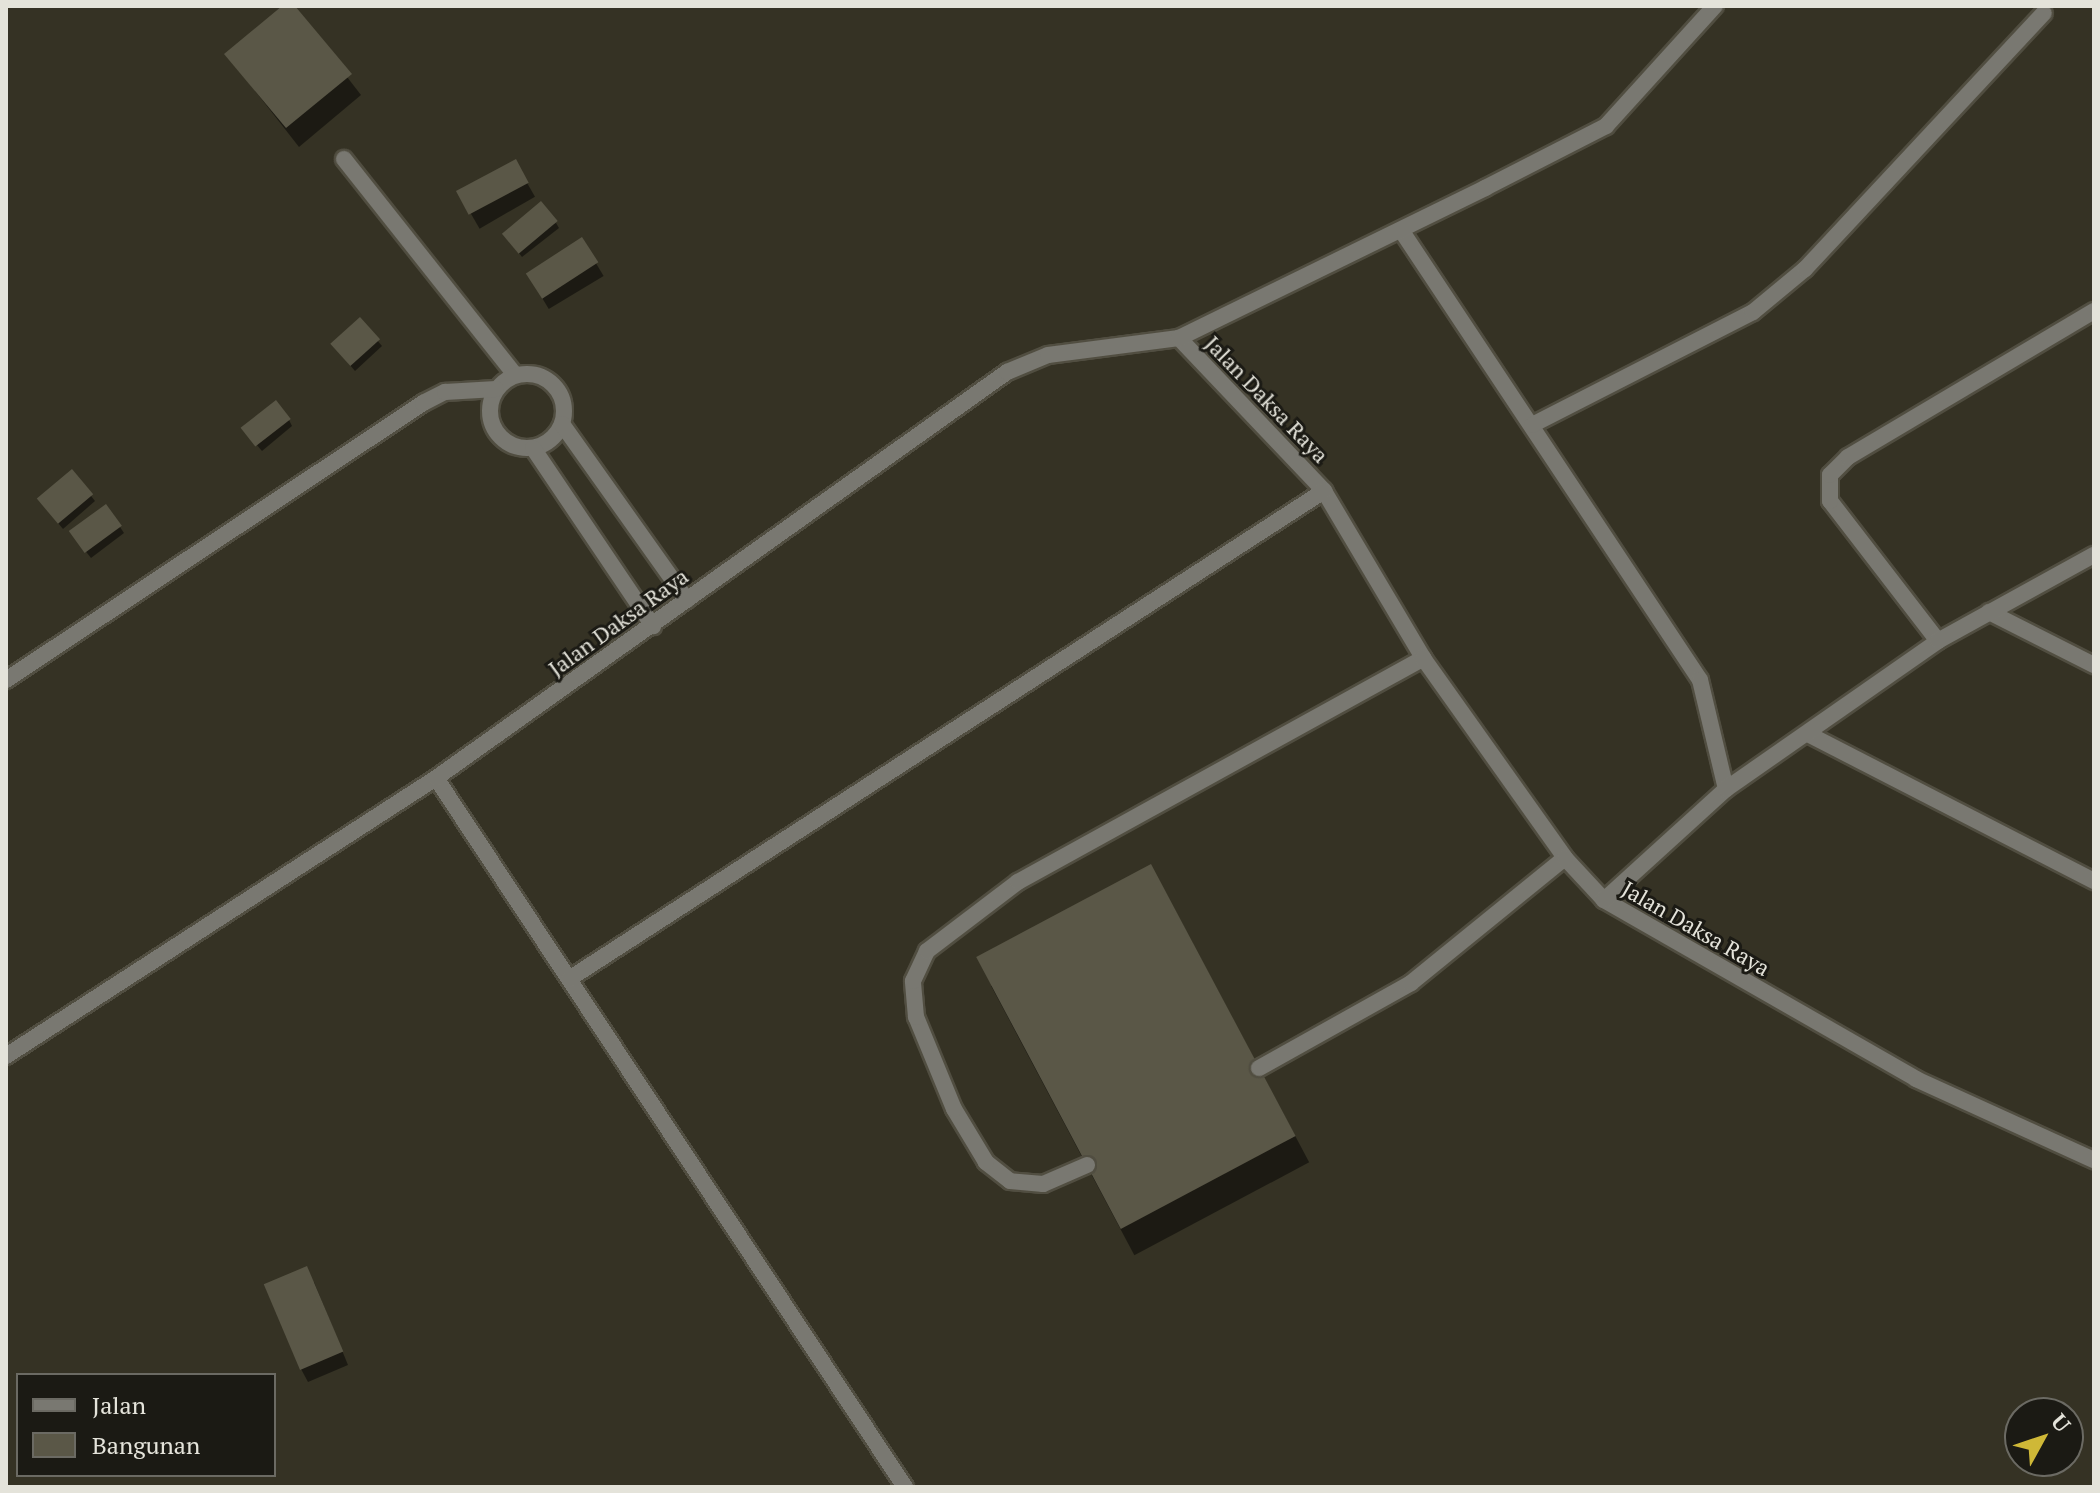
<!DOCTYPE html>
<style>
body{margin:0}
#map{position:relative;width:2100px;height:1493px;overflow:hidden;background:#353224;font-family:"PT Serif",serif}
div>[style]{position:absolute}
.shadow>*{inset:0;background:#0007;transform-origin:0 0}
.building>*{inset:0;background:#5a5747;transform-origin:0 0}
.roads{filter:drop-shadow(2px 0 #514e41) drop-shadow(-2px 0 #514e41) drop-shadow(0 2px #514e41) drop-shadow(0 -2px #514e41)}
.lane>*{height:16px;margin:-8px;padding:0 8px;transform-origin:8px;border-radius:8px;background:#797871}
.street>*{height:16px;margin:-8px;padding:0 8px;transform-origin:8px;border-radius:8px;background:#797871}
.street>.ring{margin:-8px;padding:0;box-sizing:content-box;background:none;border:16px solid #797871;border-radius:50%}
span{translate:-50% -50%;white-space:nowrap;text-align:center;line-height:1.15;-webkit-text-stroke:6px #1b1a14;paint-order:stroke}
.street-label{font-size:22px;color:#e4e3da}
.frame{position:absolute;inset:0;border:8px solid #e4e3da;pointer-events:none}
.legend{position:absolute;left:16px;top:1373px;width:260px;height:104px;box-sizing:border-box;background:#1b1a14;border:2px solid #6b6a63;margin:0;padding:10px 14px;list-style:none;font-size:24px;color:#e4e3da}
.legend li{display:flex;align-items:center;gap:16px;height:40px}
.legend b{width:40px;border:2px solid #6b6a63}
.north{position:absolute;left:2004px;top:1397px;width:80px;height:80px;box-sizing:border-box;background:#1b1a14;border:2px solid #6b6a63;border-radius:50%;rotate:50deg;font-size:22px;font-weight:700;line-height:32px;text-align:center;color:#e4e3da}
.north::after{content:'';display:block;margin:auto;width:28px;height:36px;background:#cfb837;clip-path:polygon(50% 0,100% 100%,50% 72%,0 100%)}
</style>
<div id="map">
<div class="shadow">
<div style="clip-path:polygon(285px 6px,292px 6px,361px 95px,299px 147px,227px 55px)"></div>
<div style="left:515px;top:162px;width:40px;height:64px;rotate:60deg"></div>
<div style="clip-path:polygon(556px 223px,559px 228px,522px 257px,507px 238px)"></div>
<div style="left:582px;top:240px;width:42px;height:64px;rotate:59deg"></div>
<div style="clip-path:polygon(360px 320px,382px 346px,355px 371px,337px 350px)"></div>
<div style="clip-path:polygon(289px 420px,292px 426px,262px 451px,248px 435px)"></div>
<div style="clip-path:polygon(72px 472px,95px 501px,63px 529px,43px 505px)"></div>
<div style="clip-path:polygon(120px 527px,124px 533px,91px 558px,76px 539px)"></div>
<div style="left:1166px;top:893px;width:305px;height:198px;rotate:62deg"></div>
<div style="clip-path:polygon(314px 1282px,348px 1365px,308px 1382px,301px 1369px)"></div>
</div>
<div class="building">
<div style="clip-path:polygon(282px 6px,295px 6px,352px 74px,286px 128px,224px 54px)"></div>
<div style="left:516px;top:159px;width:27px;height:68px;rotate:62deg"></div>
<div style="left:541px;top:201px;width:26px;height:51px;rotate:50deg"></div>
<div style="left:582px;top:237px;width:30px;height:67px;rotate:57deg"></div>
<div style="left:360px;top:317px;width:30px;height:40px;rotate:48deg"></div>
<div style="left:276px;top:400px;width:24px;height:45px;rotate:52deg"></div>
<div style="left:72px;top:469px;width:33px;height:46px;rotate:50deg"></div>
<div style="left:106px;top:504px;width:27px;height:46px;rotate:54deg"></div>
<div style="left:1151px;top:864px;width:308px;height:198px;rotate:62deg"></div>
<div style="left:307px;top:1266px;width:93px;height:47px;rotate:67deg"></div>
</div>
<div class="roads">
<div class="lane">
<div style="left:1259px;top:1068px;width:174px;rotate:-29.2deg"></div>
<div style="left:1411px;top:983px;width:198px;rotate:-39.1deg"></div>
<div style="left:1087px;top:1165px;width:48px;rotate:156.6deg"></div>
<div style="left:1043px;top:1184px;width:33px;rotate:-175deg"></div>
<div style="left:1010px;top:1181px;width:31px;rotate:-142deg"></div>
<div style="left:986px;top:1162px;width:62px;rotate:-121.1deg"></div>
<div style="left:954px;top:1109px;width:100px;rotate:-112.4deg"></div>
<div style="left:916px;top:1017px;width:36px;rotate:-95deg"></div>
<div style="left:913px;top:981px;width:33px;rotate:-65deg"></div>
<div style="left:927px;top:951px;width:114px;rotate:-37.2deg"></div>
<div style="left:1018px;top:882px;width:463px;rotate:-28.9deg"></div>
</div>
<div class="street">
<div style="left:344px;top:159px;width:275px;rotate:51.6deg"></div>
<div style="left:1401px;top:230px;width:540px;rotate:56.4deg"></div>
<div style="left:1700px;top:680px;width:112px;rotate:76.6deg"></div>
<div style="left:1179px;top:338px;width:211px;rotate:46.5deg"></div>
<div style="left:1324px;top:491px;width:194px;rotate:59.3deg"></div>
<div style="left:1423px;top:658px;width:245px;rotate:54.6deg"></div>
<div style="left:1565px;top:858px;width:57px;rotate:47.1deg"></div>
<div style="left:1604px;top:900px;width:360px;rotate:29.8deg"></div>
<div style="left:1916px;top:1079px;width:196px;rotate:24.5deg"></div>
<div class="ring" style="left:490px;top:374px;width:58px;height:58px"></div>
<div style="left:562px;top:424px;width:216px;rotate:54.6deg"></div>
<div style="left:1532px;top:425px;width:248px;rotate:-27.1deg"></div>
<div style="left:1753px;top:312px;width:67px;rotate:-39.6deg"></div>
<div style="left:1805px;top:269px;width:350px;rotate:-47deg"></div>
<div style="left:533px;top:448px;width:215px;rotate:56deg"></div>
<div style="left:1989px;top:612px;width:118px;rotate:26.8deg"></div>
<div style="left:1938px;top:641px;width:177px;rotate:-127.6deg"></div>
<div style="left:1830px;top:501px;width:26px;rotate:-90deg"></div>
<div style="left:1830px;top:475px;width:25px;rotate:-45deg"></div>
<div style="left:1848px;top:457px;width:286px;rotate:-30.7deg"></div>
<div style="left:6px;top:680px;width:501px;rotate:-33.59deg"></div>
<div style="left:423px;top:403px;width:25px;rotate:-27deg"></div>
<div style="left:445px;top:392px;width:51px;rotate:-3.4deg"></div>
<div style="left:1808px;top:734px;width:322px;rotate:27.2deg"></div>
<div style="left:436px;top:778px;width:850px;rotate:56.52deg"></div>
<div style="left:1604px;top:900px;width:165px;rotate:-42.3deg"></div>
<div style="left:1726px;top:789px;width:259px;rotate:-34.9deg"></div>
<div style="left:1938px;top:641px;width:178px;rotate:-28.9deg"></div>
<div style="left:569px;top:979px;width:899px;rotate:-32.88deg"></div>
<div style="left:6px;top:1056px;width:512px;rotate:-32.88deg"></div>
<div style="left:436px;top:778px;width:701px;rotate:-35.41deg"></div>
<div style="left:1007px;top:372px;width:44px;rotate:-22.5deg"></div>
<div style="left:1048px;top:355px;width:132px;rotate:-7.4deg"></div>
<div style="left:1179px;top:338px;width:341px;rotate:-26.1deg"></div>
<div style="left:1485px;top:188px;width:136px;rotate:-27.1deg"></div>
<div style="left:1606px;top:126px;width:162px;rotate:-47.8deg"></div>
</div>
</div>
<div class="street-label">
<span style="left:1267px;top:399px;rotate:46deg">Jalan Daksa Raya</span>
<span style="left:618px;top:622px;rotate:-36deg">Jalan Daksa Raya</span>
<span style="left:1696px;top:928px;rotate:30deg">Jalan Daksa Raya</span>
</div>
<div class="frame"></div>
<ul class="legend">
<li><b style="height:10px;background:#797871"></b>Jalan</li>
<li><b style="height:22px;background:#5a5747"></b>Bangunan</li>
</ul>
<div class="north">U</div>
</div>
